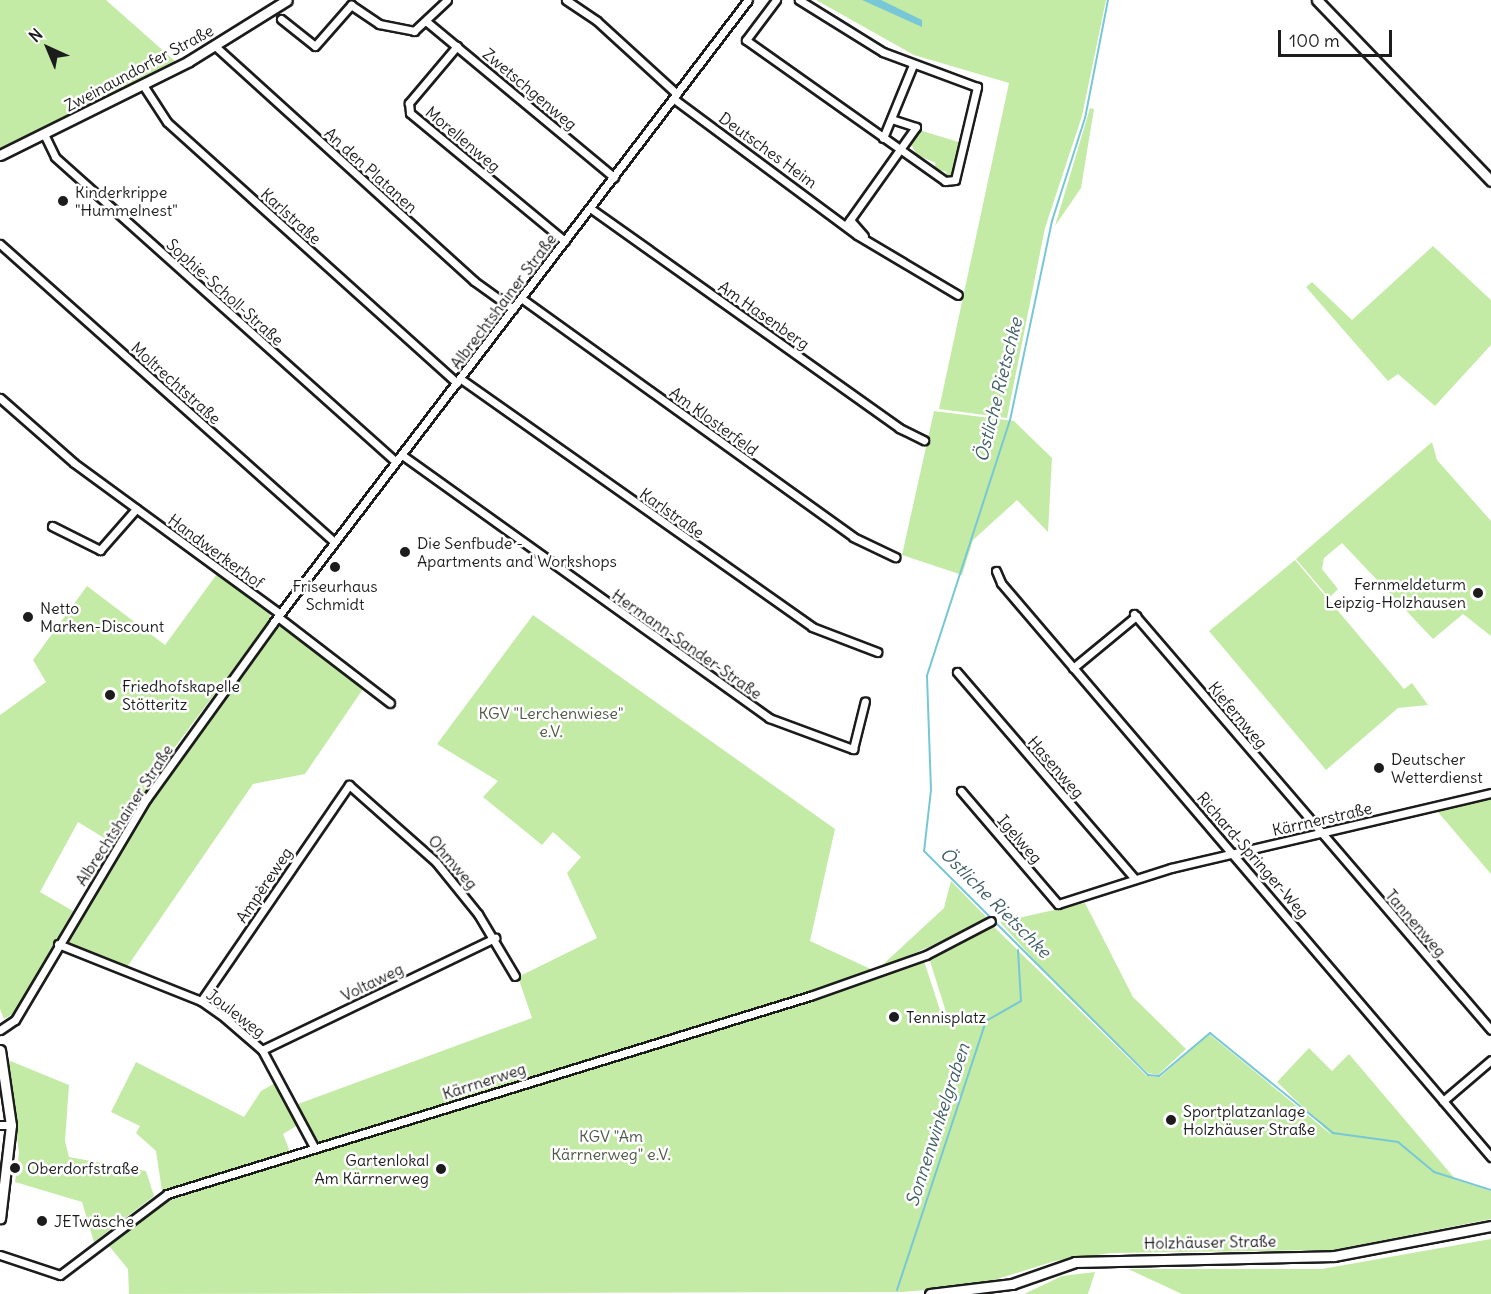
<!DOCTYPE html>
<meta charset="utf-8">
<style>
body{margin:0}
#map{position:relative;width:1491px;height:1294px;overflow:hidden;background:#fff;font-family:Delius,sans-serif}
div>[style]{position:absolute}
.green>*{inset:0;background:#c4eba5}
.water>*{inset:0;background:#78c7d6}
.stream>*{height:2px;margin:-1px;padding:0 1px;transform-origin:1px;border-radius:1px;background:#78c7d6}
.roads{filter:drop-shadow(2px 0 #1c1c1c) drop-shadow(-2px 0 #1c1c1c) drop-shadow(0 2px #1c1c1c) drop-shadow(0 -2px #1c1c1c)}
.street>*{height:7px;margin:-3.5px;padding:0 3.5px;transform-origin:3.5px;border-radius:3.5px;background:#fff}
.secondary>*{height:9px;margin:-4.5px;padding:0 4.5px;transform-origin:4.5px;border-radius:4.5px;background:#fff}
.dots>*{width:16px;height:16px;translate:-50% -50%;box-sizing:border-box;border:3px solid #fff;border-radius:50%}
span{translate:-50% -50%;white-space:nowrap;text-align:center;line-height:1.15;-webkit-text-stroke:5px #fff;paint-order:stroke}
.street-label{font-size:16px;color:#1c1c1c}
.poi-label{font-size:16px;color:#1c1c1c}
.left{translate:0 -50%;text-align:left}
.right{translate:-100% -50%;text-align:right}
.park-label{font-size:16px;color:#4e5a45}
.water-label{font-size:18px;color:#416066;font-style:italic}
.north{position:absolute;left:18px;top:18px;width:60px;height:60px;-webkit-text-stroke:4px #fff;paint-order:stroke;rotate:316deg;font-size:16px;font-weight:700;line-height:24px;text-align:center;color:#1c1c1c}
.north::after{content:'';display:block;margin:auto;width:21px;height:27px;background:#1c1c1c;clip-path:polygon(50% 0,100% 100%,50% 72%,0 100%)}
.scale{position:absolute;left:1278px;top:30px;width:114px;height:27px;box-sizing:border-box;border:3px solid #1c1c1c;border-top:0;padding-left:8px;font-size:18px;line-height:21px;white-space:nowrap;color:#1c1c1c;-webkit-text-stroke:4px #fff;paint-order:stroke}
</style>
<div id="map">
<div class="green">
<div style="clip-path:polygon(0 0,106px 0,176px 62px,0 148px)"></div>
<div style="clip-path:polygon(816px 0,1106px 0,1082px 116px,1045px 228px,1007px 418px,939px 409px,1009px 83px,914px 55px)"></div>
<div style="clip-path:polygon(1090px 108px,1094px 109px,1081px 188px,1055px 226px)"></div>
<div style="clip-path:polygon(919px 130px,962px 143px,953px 175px,944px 177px,947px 172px,933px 168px,936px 163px,917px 155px,912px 146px,906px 149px)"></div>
<div style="clip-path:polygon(1433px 246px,1491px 300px,1491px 345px,1435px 406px,1398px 374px,1388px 381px,1306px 287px,1312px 282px,1352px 320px)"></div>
<div style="clip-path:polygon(934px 411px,1014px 421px,1052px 458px,1048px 532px,1017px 500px,973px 540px,962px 575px,902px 555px)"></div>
<div style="clip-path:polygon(1432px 442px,1437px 460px,1491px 521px,1491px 636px,1463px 614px,1433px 639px,1342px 543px,1324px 558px,1322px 569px,1338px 589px,1329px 598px,1296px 559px)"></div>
<div style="clip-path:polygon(1295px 560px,1404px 689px,1412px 683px,1428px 705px,1398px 708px,1326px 770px,1209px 631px)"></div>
<div style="clip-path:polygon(217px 574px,268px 610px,271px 618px,175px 747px,114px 844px,78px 822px,40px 892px,73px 911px,13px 1014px,4px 1019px,0 1009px,0 715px,46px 682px,33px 660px,87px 586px,165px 645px)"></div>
<div style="clip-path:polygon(533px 615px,835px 829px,810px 941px,875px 971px,740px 1014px,742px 1020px,924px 961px,941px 1013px,946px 1012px,929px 958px,992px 925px,1147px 1076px,1160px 1077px,1209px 1034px,1333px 1136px,1277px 1082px,1309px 1048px,1332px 1071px,1349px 1054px,1456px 1180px,1491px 1191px,1491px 1219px,1333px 1250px,1111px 1253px,1055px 1261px,975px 1286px,902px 1292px,129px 1294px,128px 1269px,105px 1241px,120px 1229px,174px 1194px,320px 1148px,298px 1104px,532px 1018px,518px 977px,597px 938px,567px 873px,581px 857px,553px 832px,542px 845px,483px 797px,498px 781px,437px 744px)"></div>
<div style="clip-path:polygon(277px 624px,363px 689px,305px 774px,253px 784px,127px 967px,63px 943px,149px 799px)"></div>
<div style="clip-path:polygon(1491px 796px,1491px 874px,1437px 811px)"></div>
<div style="clip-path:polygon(951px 881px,989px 920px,877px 970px,944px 908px)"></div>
<div style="clip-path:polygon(1085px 903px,1133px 997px,1186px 1049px,1158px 1075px,1148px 1073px,1064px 993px,1000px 922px)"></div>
<div style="clip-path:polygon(8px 1060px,69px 1085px,65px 1141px,69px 1157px,146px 1171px,154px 1196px,94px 1242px,82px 1202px,15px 1182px,19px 1153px)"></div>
<div style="clip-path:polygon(136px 1062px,244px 1117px,261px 1091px,277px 1082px,298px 1125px,283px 1134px,290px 1152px,162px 1191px,156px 1151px,136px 1133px,140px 1126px,111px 1112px)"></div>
<div style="clip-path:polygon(1491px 1239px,1491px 1294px,1182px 1294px,1128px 1269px,1322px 1269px)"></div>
<div style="clip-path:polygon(1095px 1272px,1088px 1294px,1024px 1294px,1062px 1276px)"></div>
</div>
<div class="water">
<div style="clip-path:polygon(862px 0,881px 0,922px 20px,922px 27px)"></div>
</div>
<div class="stream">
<div style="left:1108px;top:0;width:120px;rotate:101deg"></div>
<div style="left:1085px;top:118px;width:108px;rotate:107.8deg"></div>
<div style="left:1052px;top:221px;width:203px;rotate:101.9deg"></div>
<div style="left:1010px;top:420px;width:269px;rotate:108deg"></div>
<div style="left:927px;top:676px;width:114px;rotate:88deg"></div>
<div style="left:931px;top:790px;width:61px;rotate:96.5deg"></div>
<div style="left:924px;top:851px;width:317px;rotate:45deg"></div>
<div style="left:1148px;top:1075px;width:11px;rotate:5deg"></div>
<div style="left:1159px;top:1076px;width:67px;rotate:-40.1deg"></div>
<div style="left:1210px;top:1033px;width:159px;rotate:39.1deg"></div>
<div style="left:1333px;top:1133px;width:66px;rotate:7.9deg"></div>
<div style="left:1398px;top:1142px;width:47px;rotate:39.8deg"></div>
<div style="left:1434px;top:1172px;width:60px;rotate:17.5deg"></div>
<div style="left:897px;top:1290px;width:283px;rotate:-71.7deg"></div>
<div style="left:986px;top:1021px;width:40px;rotate:-29.7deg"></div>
<div style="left:1021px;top:1001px;width:51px;rotate:-93.4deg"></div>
</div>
<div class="roads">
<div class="street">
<div style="left:566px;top:0;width:37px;rotate:34deg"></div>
<div style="left:597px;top:21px;width:108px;rotate:42.4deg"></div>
<div style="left:776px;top:0;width:50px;rotate:126.9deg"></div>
<div style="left:746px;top:40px;width:244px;rotate:35.3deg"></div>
<div style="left:945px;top:181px;width:10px;rotate:-6deg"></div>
<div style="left:955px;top:180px;width:96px;rotate:-76.7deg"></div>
<div style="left:977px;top:87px;width:100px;rotate:-159.6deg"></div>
<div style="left:883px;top:52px;width:99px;rotate:-148.2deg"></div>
<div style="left:281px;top:19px;width:43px;rotate:38.5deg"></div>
<div style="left:315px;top:46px;width:55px;rotate:-48.7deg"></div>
<div style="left:351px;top:5px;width:34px;rotate:34deg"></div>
<div style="left:379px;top:24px;width:36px;rotate:11deg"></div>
<div style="left:414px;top:31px;width:45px;rotate:-43.2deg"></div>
<div style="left:427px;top:22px;width:243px;rotate:39.7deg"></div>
<div style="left:215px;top:46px;width:350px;rotate:42.2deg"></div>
<div style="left:474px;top:281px;width:48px;rotate:35.7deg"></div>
<div style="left:457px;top:46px;width:75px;rotate:130.1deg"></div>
<div style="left:409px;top:103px;width:10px;rotate:84deg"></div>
<div style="left:410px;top:113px;width:201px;rotate:39.6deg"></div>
<div style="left:143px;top:85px;width:44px;rotate:57deg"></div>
<div style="left:167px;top:122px;width:390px;rotate:42deg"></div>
<div style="left:674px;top:99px;width:228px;rotate:36.6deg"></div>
<div style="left:857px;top:235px;width:117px;rotate:30.7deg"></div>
<div style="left:44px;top:134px;width:25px;rotate:64deg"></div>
<div style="left:55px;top:157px;width:457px;rotate:41.8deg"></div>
<div style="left:883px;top:138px;width:79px;rotate:-67.7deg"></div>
<div style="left:590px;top:208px;width:379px;rotate:35.4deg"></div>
<div style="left:899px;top:428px;width:28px;rotate:26deg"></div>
<div style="left:850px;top:220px;width:21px;rotate:49deg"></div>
<div style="left:847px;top:224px;width:119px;rotate:-54.6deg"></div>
<div style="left:916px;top:127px;width:26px;rotate:-162deg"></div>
<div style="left:0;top:244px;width:448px;rotate:41.7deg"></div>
<div style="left:521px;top:298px;width:409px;rotate:35.7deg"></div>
<div style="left:853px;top:537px;width:47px;rotate:25.5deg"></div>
<div style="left:461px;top:379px;width:430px;rotate:35.2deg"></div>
<div style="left:812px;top:627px;width:70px;rotate:21deg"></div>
<div style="left:0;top:398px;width:98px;rotate:41.3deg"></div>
<div style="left:74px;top:463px;width:255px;rotate:36.2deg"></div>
<div style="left:402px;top:455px;width:452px;rotate:35.6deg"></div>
<div style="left:769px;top:718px;width:90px;rotate:20.3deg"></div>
<div style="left:853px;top:749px;width:49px;rotate:-76deg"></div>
<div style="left:52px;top:526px;width:54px;rotate:26.6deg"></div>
<div style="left:100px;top:550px;width:55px;rotate:-48.7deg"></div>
<div style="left:996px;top:571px;width:13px;rotate:67deg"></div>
<div style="left:1001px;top:583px;width:755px;rotate:49.51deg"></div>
<div style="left:1134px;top:614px;width:548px;rotate:49.36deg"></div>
<div style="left:278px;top:617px;width:141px;rotate:37.5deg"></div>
<div style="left:1073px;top:668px;width:82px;rotate:-39.5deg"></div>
<div style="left:957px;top:672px;width:273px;rotate:49.3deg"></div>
<div style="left:961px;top:791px;width:149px;rotate:49.4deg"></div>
<div style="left:1058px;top:904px;width:119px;rotate:-17.7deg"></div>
<div style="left:1171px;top:868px;width:329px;rotate:-13.2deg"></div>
<div style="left:58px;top:944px;width:154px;rotate:21.7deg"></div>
<div style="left:201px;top:1001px;width:29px;rotate:35deg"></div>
<div style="left:225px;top:1018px;width:49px;rotate:40.9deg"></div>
<div style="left:262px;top:1050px;width:110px;rotate:61.8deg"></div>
<div style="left:201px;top:1001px;width:262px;rotate:-55.6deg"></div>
<div style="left:349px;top:785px;width:116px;rotate:41.5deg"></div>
<div style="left:436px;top:862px;width:67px;rotate:51.1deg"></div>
<div style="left:478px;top:914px;width:72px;rotate:59.2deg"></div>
<div style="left:0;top:1030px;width:18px;rotate:-34deg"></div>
<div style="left:15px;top:1020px;width:258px;rotate:-59.3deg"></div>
<div style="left:147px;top:798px;width:216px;rotate:-54.2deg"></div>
<div style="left:273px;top:623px;width:783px;rotate:-52.68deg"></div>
<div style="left:262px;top:1050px;width:259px;rotate:-25.7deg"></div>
<div style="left:1443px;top:1101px;width:63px;rotate:-40.5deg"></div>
<div style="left:0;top:1125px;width:11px"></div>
<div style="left:0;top:1255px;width:63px;rotate:18.4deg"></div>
<div style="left:60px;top:1275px;width:134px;rotate:-37.1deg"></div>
<div style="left:167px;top:1194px;width:673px;rotate:-17.12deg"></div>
<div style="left:810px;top:996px;width:123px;rotate:-19.5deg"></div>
<div style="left:926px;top:955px;width:73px;rotate:-27.6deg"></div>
</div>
<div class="secondary">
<div style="left:1317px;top:0;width:251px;rotate:46.1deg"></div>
<div style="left:0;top:155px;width:211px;rotate:-26.4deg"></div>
<div style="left:189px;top:61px;width:115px;rotate:-31.9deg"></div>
<div style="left:0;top:1050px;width:76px;rotate:81.7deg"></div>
<div style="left:11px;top:1125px;width:94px;rotate:96.7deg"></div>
<div style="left:930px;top:1294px;width:83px;rotate:-7deg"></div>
<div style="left:1012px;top:1284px;width:67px;rotate:-19.2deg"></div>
<div style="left:1075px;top:1262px;width:259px;rotate:-1.3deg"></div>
<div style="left:1334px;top:1256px;width:160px;rotate:-10.8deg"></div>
</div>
</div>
<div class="dots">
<div style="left:63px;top:201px;background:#1c1c1c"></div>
<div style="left:405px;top:552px;background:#1c1c1c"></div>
<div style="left:335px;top:567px;background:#1c1c1c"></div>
<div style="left:1478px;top:593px;background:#1c1c1c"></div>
<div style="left:28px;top:617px;background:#1c1c1c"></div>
<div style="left:110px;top:695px;background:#1c1c1c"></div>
<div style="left:1379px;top:768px;background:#1c1c1c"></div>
<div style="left:894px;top:1017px;background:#1c1c1c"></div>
<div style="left:1171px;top:1120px;background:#1c1c1c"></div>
<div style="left:15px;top:1168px;background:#1c1c1c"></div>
<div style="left:441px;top:1169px;background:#1c1c1c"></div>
<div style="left:42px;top:1221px;background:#1c1c1c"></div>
</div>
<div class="street-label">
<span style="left:139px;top:68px;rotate:-28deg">Zweinaundorfer Straße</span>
<span style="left:530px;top:89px;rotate:40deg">Zwetschgenweg</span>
<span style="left:463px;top:139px;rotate:40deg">Morellenweg</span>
<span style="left:768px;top:150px;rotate:36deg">Deutsches Heim</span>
<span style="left:371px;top:170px;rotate:42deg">An den Platanen</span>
<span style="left:291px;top:216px;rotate:42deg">Karlstraße</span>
<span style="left:225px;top:292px;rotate:42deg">Sophie-Scholl-Straße</span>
<span style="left:503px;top:301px;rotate:-53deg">Albrechtshainer Straße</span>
<span style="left:764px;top:315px;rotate:35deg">Am Hasenberg</span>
<span style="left:176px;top:383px;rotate:42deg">Moltrechtstraße</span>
<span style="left:714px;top:421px;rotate:36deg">Am Klosterfeld</span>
<span style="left:672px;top:513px;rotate:35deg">Karlstraße</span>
<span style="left:216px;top:551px;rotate:36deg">Handwerkerhof</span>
<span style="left:687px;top:644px;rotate:35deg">Hermann-Sander-Straße</span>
<span style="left:1238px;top:715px;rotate:50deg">Kiefernweg</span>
<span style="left:1056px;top:767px;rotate:49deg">Hasenweg</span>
<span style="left:124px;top:815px;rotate:-57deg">Albrechtshainer Straße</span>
<span style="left:1322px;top:819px;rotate:-13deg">Kärrnerstraße</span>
<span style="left:1020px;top:839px;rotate:49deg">Igelweg</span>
<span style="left:1253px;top:855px;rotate:49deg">Richard-Springer-Weg</span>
<span style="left:453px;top:862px;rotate:49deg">Ohmweg</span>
<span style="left:264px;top:885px;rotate:-56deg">Ampèreweg</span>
<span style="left:1416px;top:923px;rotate:49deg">Tannenweg</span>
<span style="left:372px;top:982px;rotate:-26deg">Voltaweg</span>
<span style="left:236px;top:1013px;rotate:37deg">Jouleweg</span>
<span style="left:484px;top:1081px;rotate:-18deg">Kärrnerweg</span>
<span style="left:1210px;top:1242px;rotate:-1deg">Holzhäuser Straße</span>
</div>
<div class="poi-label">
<span class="left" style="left:75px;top:201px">Kinderkrippe<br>"Hummelnest"</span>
<span class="left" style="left:417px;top:552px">Die Senfbude -<br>Apartments and Workshops</span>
<span class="right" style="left:1466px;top:593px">Fernmeldeturm<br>Leipzig-Holzhausen</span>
<span style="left:335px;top:595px">Friseurhaus<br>Schmidt</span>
<span class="left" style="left:40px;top:617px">Netto<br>Marken-Discount</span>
<span class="left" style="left:122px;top:695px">Friedhofskapelle<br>Stötteritz</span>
<span class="left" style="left:1391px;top:768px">Deutscher<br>Wetterdienst</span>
<span class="left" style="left:906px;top:1017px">Tennisplatz</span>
<span class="left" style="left:1183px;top:1120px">Sportplatzanlage<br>Holzhäuser Straße</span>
<span class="right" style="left:429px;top:1169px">Gartenlokal<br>Am Kärrnerweg</span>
<span class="left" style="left:27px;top:1168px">Oberdorfstraße</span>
<span class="left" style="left:54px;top:1221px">JETwäsche</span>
</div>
<div class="park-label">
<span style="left:551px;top:722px">KGV "Lerchenwiese"<br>e.V.</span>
<span style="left:611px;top:1145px">KGV "Am<br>Kärrnerweg" e.V.</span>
</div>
<div class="water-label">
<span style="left:999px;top:390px;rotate:-76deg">Östliche Rietschke</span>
<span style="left:995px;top:903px;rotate:45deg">Östliche Rietschke</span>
<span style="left:938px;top:1125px;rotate:-72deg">Sonnenwinkelgraben</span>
</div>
<div class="north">N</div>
<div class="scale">100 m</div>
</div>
